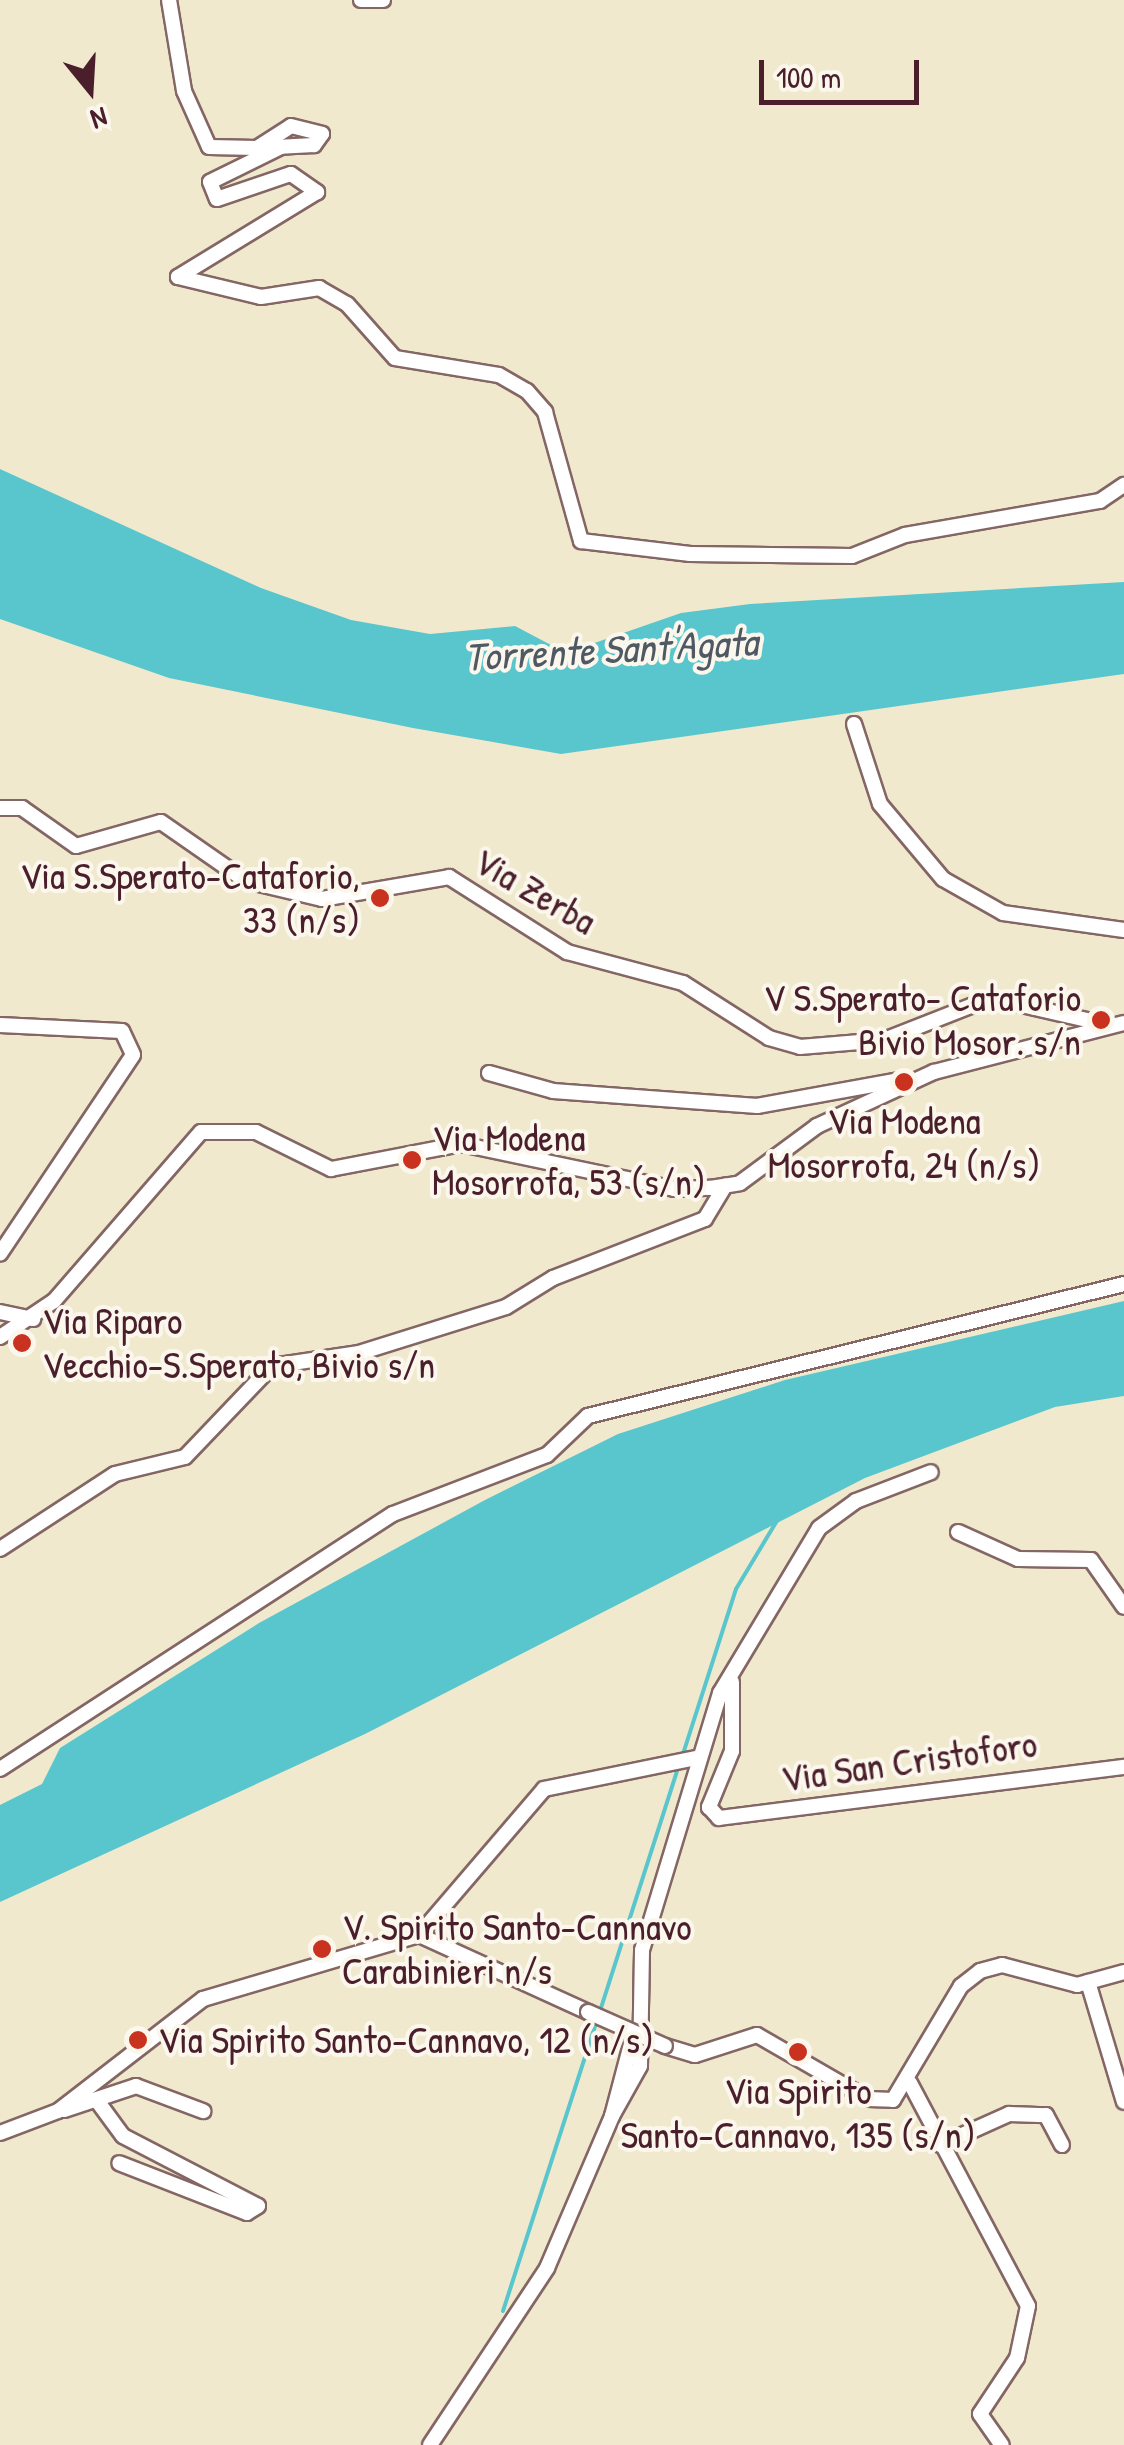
<!DOCTYPE html>
<style>
body{margin:0}
#map{position:relative;width:1124px;height:2445px;overflow:hidden;background:#f0e9ce;font-family:"Patrick Hand",sans-serif}
div>[style]{position:absolute}
.water>*{inset:0;background:#59c6cd}
.stream>*{height:4px;margin:-2px;padding:0 2px;transform-origin:2px;border-radius:2px;background:#59c6cd}
.roads{filter:drop-shadow(2px 0 #846664) drop-shadow(-2px 0 #846664) drop-shadow(0 2px #846664) drop-shadow(0 -2px #846664)}
.minor>*{height:14px;margin:-7px;padding:0 7px;transform-origin:7px;border-radius:7px;background:#fff}
.bridges{filter:drop-shadow(2px 0 #846664) drop-shadow(-2px 0 #846664) drop-shadow(0 2px #846664) drop-shadow(0 -2px #846664)}
.minor-bridge>*{height:14px;margin:-7px;padding:0 7px;transform-origin:7px;border-radius:7px;background:#fff}
.dots>*{width:28px;height:28px;translate:-50% -50%;box-sizing:border-box;border:5px solid #fbf7ec;border-radius:50%}
span{translate:-50% -50%;white-space:nowrap;text-align:center;line-height:1.15;-webkit-text-stroke:8px #fbf7ec;paint-order:stroke}
.poi-label{font-size:38px;color:#4a1f2b}
.right{translate:-100% -50%;text-align:right}
.left{translate:0 -50%;text-align:left}
.street-label{font-size:38px;color:#4a1f2b}
.water-label{font-size:40px;color:#4f5964;font-style:italic}
.north{position:absolute;left:40px;top:40px;width:100px;height:100px;-webkit-text-stroke:8px #fbf7ec;paint-order:stroke;rotate:162deg;font-size:28px;font-weight:700;line-height:40px;text-align:center;color:#4a1f2b}
.north::after{content:'';display:block;margin:auto;width:35px;height:45px;background:#4a1f2b;clip-path:polygon(50% 0,100% 100%,50% 72%,0 100%)}
.scale{position:absolute;left:759px;top:60px;width:160px;height:45px;box-sizing:border-box;border:5px solid #4a1f2b;border-top:0;padding-left:12px;font-size:30px;line-height:35px;white-space:nowrap;color:#4a1f2b;-webkit-text-stroke:8px #fbf7ec;paint-order:stroke}
</style>
<div id="map">
<div class="water">
<div style="clip-path:polygon(0 469px,261px 588px,351px 620px,430px 634px,515px 626px,551px 645px,580px 648px,681px 613px,750px 604px,1124px 582px,1124px 674px,561px 754px,413px 728px,169px 678px,0 619px)"></div>
<div style="clip-path:polygon(1124px 1301px,1124px 1396px,1055px 1407px,865px 1478px,365px 1734px,0 1902px,0 1805px,42px 1784px,60px 1748px,259px 1623px,485px 1500px,618px 1434px,785px 1380px)"></div>
</div>
<div class="stream">
<div style="left:683px;top:1754px;width:173px;rotate:-72.2deg"></div>
<div style="left:736px;top:1589px;width:82px;rotate:-59deg"></div>
<div style="left:600px;top:2011px;width:255px;rotate:-72.2deg"></div>
<div style="left:503px;top:2311px;width:306px;rotate:-72.1deg"></div>
</div>
<div class="roads">
<div class="minor">
<div style="left:169px;top:0;width:92px;rotate:80.6deg"></div>
<div style="left:184px;top:91px;width:61px;rotate:65.9deg"></div>
<div style="left:209px;top:147px;width:48px;rotate:1.2deg"></div>
<div style="left:257px;top:148px;width:40px;rotate:-32.9deg"></div>
<div style="left:291px;top:126px;width:32px;rotate:14deg"></div>
<div style="left:322px;top:134px;width:14px;rotate:126deg"></div>
<div style="left:314px;top:145px;width:33px;rotate:177deg"></div>
<div style="left:281px;top:147px;width:79px;rotate:153.8deg"></div>
<div style="left:210px;top:182px;width:18px;rotate:68deg"></div>
<div style="left:217px;top:199px;width:78px;rotate:-18.7deg"></div>
<div style="left:291px;top:174px;width:32px;rotate:35deg"></div>
<div style="left:317px;top:192px;width:163px;rotate:148.6deg"></div>
<div style="left:178px;top:277px;width:85px;rotate:13.5deg"></div>
<div style="left:261px;top:297px;width:59px;rotate:-8.8deg"></div>
<div style="left:319px;top:288px;width:32px;rotate:30deg"></div>
<div style="left:347px;top:304px;width:72px;rotate:48.4deg"></div>
<div style="left:395px;top:358px;width:105px;rotate:9.3deg"></div>
<div style="left:499px;top:375px;width:32px;rotate:30deg"></div>
<div style="left:527px;top:391px;width:28px;rotate:49deg"></div>
<div style="left:545px;top:412px;width:134px;rotate:74.4deg"></div>
<div style="left:581px;top:541px;width:110px;rotate:6.8deg"></div>
<div style="left:690px;top:554px;width:162px;rotate:0.7deg"></div>
<div style="left:852px;top:556px;width:57px;rotate:-21.6deg"></div>
<div style="left:905px;top:535px;width:198px;rotate:-9.9deg"></div>
<div style="left:1100px;top:501px;width:29px;rotate:-34deg"></div>
<div style="left:361px;top:0;width:22px"></div>
<div style="left:854px;top:724px;width:84px;rotate:72deg"></div>
<div style="left:880px;top:804px;width:98px;rotate:50deg"></div>
<div style="left:943px;top:879px;width:69px;rotate:29.5deg"></div>
<div style="left:1003px;top:913px;width:122px;rotate:8deg"></div>
<div style="left:0;top:808px;width:22px"></div>
<div style="left:22px;top:808px;width:66px;rotate:35.1deg"></div>
<div style="left:76px;top:846px;width:88px;rotate:-15.8deg"></div>
<div style="left:161px;top:822px;width:103px;rotate:34.8deg"></div>
<div style="left:246px;top:881px;width:78px;rotate:13.3deg"></div>
<div style="left:322px;top:899px;width:129px;rotate:-9.8deg"></div>
<div style="left:449px;top:877px;width:140px;rotate:32.4deg"></div>
<div style="left:567px;top:952px;width:120px;rotate:15deg"></div>
<div style="left:683px;top:983px;width:102px;rotate:32.6deg"></div>
<div style="left:769px;top:1038px;width:32px;rotate:16deg"></div>
<div style="left:800px;top:1047px;width:84px;rotate:-4.8deg"></div>
<div style="left:884px;top:1040px;width:115px;rotate:-21.4deg"></div>
<div style="left:991px;top:998px;width:121px;rotate:12.9deg"></div>
<div style="left:0;top:1025px;width:122px;rotate:2.8deg"></div>
<div style="left:122px;top:1031px;width:26px;rotate:65deg"></div>
<div style="left:133px;top:1055px;width:239px;rotate:123.8deg"></div>
<div style="left:489px;top:1073px;width:66px;rotate:15.7deg"></div>
<div style="left:553px;top:1091px;width:205px;rotate:4.2deg"></div>
<div style="left:757px;top:1106px;width:151px;rotate:-10.3deg"></div>
<div style="left:0;top:1312px;width:34px;rotate:12deg"></div>
<div style="left:0;top:1337px;width:65px;rotate:-33.7deg"></div>
<div style="left:54px;top:1301px;width:224px;rotate:-49deg"></div>
<div style="left:201px;top:1132px;width:55px"></div>
<div style="left:256px;top:1132px;width:84px;rotate:26.3deg"></div>
<div style="left:331px;top:1169px;width:132px;rotate:-10.9deg"></div>
<div style="left:461px;top:1144px;width:218px;rotate:11.9deg"></div>
<div style="left:674px;top:1189px;width:36px;rotate:-2deg"></div>
<div style="left:710px;top:1188px;width:30px;rotate:-9deg"></div>
<div style="left:740px;top:1183px;width:96px;rotate:-36.5deg"></div>
<div style="left:817px;top:1126px;width:129px;rotate:-24.8deg"></div>
<div style="left:934px;top:1072px;width:196px;rotate:-14.5deg"></div>
<div style="left:958px;top:1532px;width:66px;rotate:24.2deg"></div>
<div style="left:1018px;top:1559px;width:73px;rotate:0.8deg"></div>
<div style="left:1091px;top:1560px;width:57px;rotate:54.9deg"></div>
<div style="left:0;top:1549px;width:137px;rotate:-33.1deg"></div>
<div style="left:115px;top:1474px;width:72px;rotate:-13.7deg"></div>
<div style="left:185px;top:1457px;width:126px;rotate:-46.3deg"></div>
<div style="left:272px;top:1366px;width:88px;rotate:-8.5deg"></div>
<div style="left:359px;top:1353px;width:154px;rotate:-17.4deg"></div>
<div style="left:506px;top:1307px;width:55px;rotate:-31.7deg"></div>
<div style="left:553px;top:1278px;width:163px;rotate:-21.2deg"></div>
<div style="left:705px;top:1219px;width:39px;rotate:-59deg"></div>
<div style="left:732px;top:1682px;width:69px;rotate:90deg"></div>
<div style="left:732px;top:1751px;width:61px;rotate:112.3deg"></div>
<div style="left:709px;top:1807px;width:15px;rotate:48deg"></div>
<div style="left:719px;top:1818px;width:408px;rotate:-7.2deg"></div>
<div style="left:0;top:1769px;width:468px;rotate:-33deg"></div>
<div style="left:393px;top:1514px;width:165px;rotate:-21deg"></div>
<div style="left:547px;top:1455px;width:57px;rotate:-43.6deg"></div>
<div style="left:588px;top:1416px;width:552px;rotate:-13.83deg"></div>
<div style="left:419px;top:1935px;width:192px;rotate:-49.4deg"></div>
<div style="left:544px;top:1789px;width:155px;rotate:-11.5deg"></div>
<div style="left:1088px;top:1982px;width:125px;rotate:73.3deg"></div>
<div style="left:665px;top:2046px;width:31px;rotate:17deg"></div>
<div style="left:695px;top:2055px;width:65px;rotate:-17.9deg"></div>
<div style="left:757px;top:2035px;width:128px;rotate:30deg"></div>
<div style="left:868px;top:2099px;width:25px;rotate:2deg"></div>
<div style="left:893px;top:2100px;width:133px;rotate:-59.2deg"></div>
<div style="left:961px;top:1986px;width:24px;rotate:-38deg"></div>
<div style="left:980px;top:1971px;width:23px;rotate:-15deg"></div>
<div style="left:1002px;top:1965px;width:78px;rotate:14.9deg"></div>
<div style="left:1077px;top:1985px;width:49px;rotate:-15.5deg"></div>
<div style="left:910px;top:2083px;width:252px;rotate:62.1deg"></div>
<div style="left:1028px;top:2306px;width:53px;rotate:101.9deg"></div>
<div style="left:1017px;top:2358px;width:67px;rotate:123.5deg"></div>
<div style="left:980px;top:2414px;width:38px;rotate:55deg"></div>
<div style="left:98px;top:2102px;width:42px;rotate:53.7deg"></div>
<div style="left:123px;top:2136px;width:152px;rotate:27.4deg"></div>
<div style="left:258px;top:2206px;width:13px;rotate:148deg"></div>
<div style="left:247px;top:2213px;width:137px;rotate:-158.7deg"></div>
<div style="left:64px;top:2110px;width:76px;rotate:-18.4deg"></div>
<div style="left:136px;top:2086px;width:72px;rotate:20.5deg"></div>
<div style="left:612px;top:2116px;width:57px;rotate:-60.8deg"></div>
<div style="left:640px;top:2066px;width:116px;rotate:-89deg"></div>
<div style="left:642px;top:1950px;width:269px;rotate:-73.1deg"></div>
<div style="left:720px;top:1693px;width:192px;rotate:-59deg"></div>
<div style="left:819px;top:1528px;width:46px;rotate:-36.1deg"></div>
<div style="left:856px;top:1501px;width:80px;rotate:-21.1deg"></div>
<div style="left:0;top:2133px;width:62px;rotate:-20.8deg"></div>
<div style="left:58px;top:2111px;width:183px;rotate:-37.7deg"></div>
<div style="left:203px;top:1999px;width:225px;rotate:-16.5deg"></div>
<div style="left:419px;top:1935px;width:186px;rotate:24.5deg"></div>
<div style="left:940px;top:2145px;width:76px;rotate:-24.2deg"></div>
<div style="left:1009px;top:2114px;width:37px;rotate:2deg"></div>
<div style="left:1046px;top:2115px;width:34px;rotate:62deg"></div>
<div style="left:430px;top:2445px;width:212px;rotate:-56.5deg"></div>
<div style="left:547px;top:2268px;width:165px;rotate:-66.8deg"></div>
<div style="left:612px;top:2116px;width:86px;rotate:-75.2deg"></div>
</div>
</div>
<div class="bridges">
<div class="minor-bridge">
<div style="left:588px;top:2012px;width:84px;rotate:23.8deg"></div>
</div>
</div>
<div class="dots">
<div style="left:380px;top:898px;background:#c8321e"></div>
<div style="left:1101px;top:1020px;background:#c8321e"></div>
<div style="left:904px;top:1082px;background:#c8321e"></div>
<div style="left:412px;top:1160px;background:#c8321e"></div>
<div style="left:22px;top:1343px;background:#c8321e"></div>
<div style="left:322px;top:1949px;background:#c8321e"></div>
<div style="left:138px;top:2040px;background:#c8321e"></div>
<div style="left:798px;top:2052px;background:#c8321e"></div>
</div>
<div class="poi-label">
<span class="right" style="left:360px;top:898px">Via S.Sperato-Cataforio,<br>33 (n/s)</span>
<span class="right" style="left:1081px;top:1020px">V S.Sperato- Cataforio<br>Bivio Mosor. s/n</span>
<span style="left:904px;top:1143px">Via Modena<br>Mosorrofa, 24 (n/s)</span>
<span class="left" style="left:432px;top:1160px">Via Modena<br>Mosorrofa, 53 (s/n)</span>
<span class="left" style="left:42px;top:1343px">Via Riparo<br>Vecchio-S.Sperato, Bivio s/n</span>
<span class="left" style="left:342px;top:1949px">V. Spirito Santo-Cannavo<br>Carabinieri n/s</span>
<span class="left" style="left:158px;top:2040px">Via Spirito Santo-Cannavo, 12 (n/s)</span>
<span style="left:798px;top:2113px">Via Spirito<br>Santo-Cannavo, 135 (s/n)</span>
</div>
<div class="street-label">
<span style="left:535px;top:891px;rotate:30deg">Via Zerba</span>
<span style="left:909px;top:1761px;rotate:-8deg">Via San Cristoforo</span>
</div>
<div class="water-label">
<span style="left:611px;top:648px;rotate:-3deg">Torrente Sant'Agata</span>
</div>
<div class="north">N</div>
<div class="scale">100 m</div>
</div>
